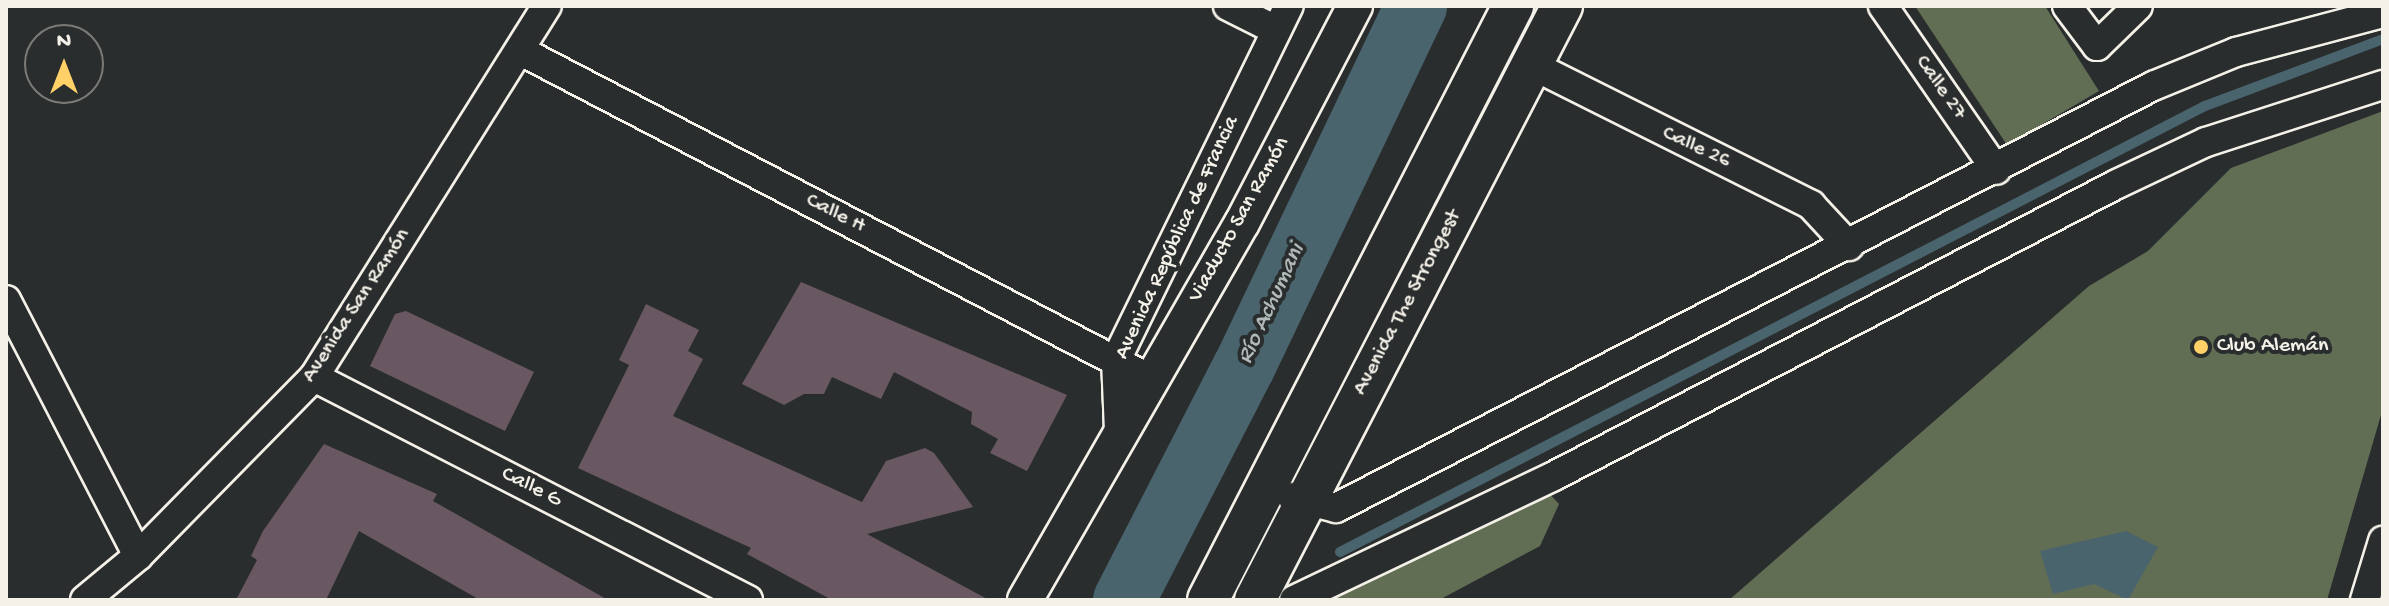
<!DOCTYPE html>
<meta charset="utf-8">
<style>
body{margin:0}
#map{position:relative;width:2389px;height:606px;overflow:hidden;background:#2a2d2e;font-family:"Gochi Hand",sans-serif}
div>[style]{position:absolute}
.green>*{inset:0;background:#626e54}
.water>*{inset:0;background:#49646d}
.stream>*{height:10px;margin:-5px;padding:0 5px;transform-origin:5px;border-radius:5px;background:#49646d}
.river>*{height:62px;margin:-31px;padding:0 31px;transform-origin:31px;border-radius:31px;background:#49646d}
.building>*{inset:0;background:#695862}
.roads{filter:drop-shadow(2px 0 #f4f1e8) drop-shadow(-2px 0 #f4f1e8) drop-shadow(0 2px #f4f1e8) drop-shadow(0 -2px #f4f1e8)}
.minor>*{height:28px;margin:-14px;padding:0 14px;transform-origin:14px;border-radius:14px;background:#2a2d2e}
.tertiary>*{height:34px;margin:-17px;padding:0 17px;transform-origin:17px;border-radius:17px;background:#2a2d2e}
.secondary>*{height:40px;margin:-20px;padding:0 20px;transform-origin:20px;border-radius:20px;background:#2a2d2e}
.dots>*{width:22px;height:22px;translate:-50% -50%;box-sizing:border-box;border:4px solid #2a2d2e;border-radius:50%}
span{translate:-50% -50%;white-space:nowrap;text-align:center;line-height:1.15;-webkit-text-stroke:8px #2a2d2e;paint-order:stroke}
.street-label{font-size:22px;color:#f4f1e8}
.poi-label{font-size:22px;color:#f4f1e8}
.left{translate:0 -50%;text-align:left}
.water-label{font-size:24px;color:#b0b9b7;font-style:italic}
.frame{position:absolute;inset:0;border:8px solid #f4f1e8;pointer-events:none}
.north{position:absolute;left:24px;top:24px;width:80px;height:80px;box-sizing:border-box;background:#2a2d2e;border:2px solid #7b7b78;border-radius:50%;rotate:0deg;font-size:22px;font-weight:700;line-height:32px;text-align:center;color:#f4f1e8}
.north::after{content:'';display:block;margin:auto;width:28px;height:36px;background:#ffd166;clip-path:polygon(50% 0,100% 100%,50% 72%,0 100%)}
</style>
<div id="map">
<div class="green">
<div style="clip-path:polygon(1915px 6px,2045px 6px,2099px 91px,2007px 145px)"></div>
<div style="clip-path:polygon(2383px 111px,2383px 408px,2327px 600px,1729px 600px,2089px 286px,2148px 251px,2231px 168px)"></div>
<div style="clip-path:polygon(1547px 491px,1559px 504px,1540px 546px,1439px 600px,1330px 600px,1335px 579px)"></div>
</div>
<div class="water">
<div style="clip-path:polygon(2126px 531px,2158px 547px,2128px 600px,2094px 584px,2053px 594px,2040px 551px)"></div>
</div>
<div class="stream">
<div style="left:1340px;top:552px;width:973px;rotate:-27.28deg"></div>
<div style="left:2205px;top:106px;width:190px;rotate:-20.6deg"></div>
</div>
<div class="river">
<div style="left:1124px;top:600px;width:262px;rotate:-62.8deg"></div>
<div style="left:1244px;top:367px;width:400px;rotate:-64.5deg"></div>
</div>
<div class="building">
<div style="clip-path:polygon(801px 282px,1067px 395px,1027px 471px,990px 453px,998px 439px,971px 424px,972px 412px,894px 372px,881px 399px,832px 377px,824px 394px,804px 394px,784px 405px,742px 384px)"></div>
<div style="clip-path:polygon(646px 304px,699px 330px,688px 351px,703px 359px,673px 416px,862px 502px,886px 461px,925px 448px,934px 453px,973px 507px,867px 534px,989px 600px,832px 600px,747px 554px,751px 548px,578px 468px,629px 365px,619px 360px)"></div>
<div style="clip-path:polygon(406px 311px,534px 372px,505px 431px,370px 366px,395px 314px)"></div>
<div style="clip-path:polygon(324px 444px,437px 494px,433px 501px,608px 600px,480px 600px,359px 531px,326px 600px,236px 600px,257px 560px,251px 556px,263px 531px)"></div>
</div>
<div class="roads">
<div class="minor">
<div style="left:1228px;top:6px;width:54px;rotate:26.6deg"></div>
<div style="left:1883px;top:6px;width:199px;rotate:55.4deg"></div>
<div style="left:2067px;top:6px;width:50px;rotate:53.1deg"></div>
<div style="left:2097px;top:46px;width:57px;rotate:-44.3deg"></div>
<div style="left:521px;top:51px;width:707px;rotate:27.54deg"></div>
<div style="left:1532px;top:65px;width:312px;rotate:26.6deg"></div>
<div style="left:1811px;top:205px;width:56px;rotate:47.2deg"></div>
<div style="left:6px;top:300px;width:288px;rotate:62.7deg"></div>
<div style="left:314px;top:377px;width:488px;rotate:27.2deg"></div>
<div style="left:1119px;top:431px;width:71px;rotate:-92.4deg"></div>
<div style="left:1116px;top:360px;width:394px;rotate:-64deg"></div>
<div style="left:1292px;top:497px;width:45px;rotate:14deg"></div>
<div style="left:1336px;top:508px;width:920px;rotate:-27.32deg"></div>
<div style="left:2153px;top:86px;width:90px;rotate:-22.3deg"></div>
<div style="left:2236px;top:52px;width:152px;rotate:-14.9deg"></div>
<div style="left:85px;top:600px;width:69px;rotate:-39.7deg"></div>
<div style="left:138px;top:556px;width:251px;rotate:-45.5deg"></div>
<div style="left:314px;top:377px;width:438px;rotate:-57.9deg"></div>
<div style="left:1294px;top:600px;width:286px;rotate:-25.5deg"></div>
<div style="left:1552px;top:477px;width:636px;rotate:-27.41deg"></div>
<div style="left:2117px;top:184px;width:98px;rotate:-25.3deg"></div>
<div style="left:2206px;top:142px;width:186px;rotate:-17.9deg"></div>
<div style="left:2365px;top:600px;width:62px;rotate:-73deg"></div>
</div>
<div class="tertiary">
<div style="left:1025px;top:600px;width:435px;rotate:-60.1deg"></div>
<div style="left:1242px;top:223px;width:245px;rotate:-62.5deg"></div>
</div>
<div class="secondary">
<div style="left:1208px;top:600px;width:668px;rotate:-62.82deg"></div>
<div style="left:1255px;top:600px;width:669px;rotate:-62.67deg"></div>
</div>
</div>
<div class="dots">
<div style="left:2201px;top:347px;background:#ffd166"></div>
</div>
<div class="street-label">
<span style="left:1940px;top:88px;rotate:55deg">Calle 27</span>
<span style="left:1696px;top:148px;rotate:25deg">Calle 26</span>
<span style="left:835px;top:214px;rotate:27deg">Calle H</span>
<span style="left:1240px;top:220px;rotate:-61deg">Viaducto San Ramón</span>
<span style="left:1178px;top:238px;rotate:-65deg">Avenida República de Francia</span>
<span style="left:1408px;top:303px;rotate:-62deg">Avenida The Strongest</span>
<span style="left:357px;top:306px;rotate:-57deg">Avenida San Ramón</span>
<span style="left:531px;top:488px;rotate:27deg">Calle G</span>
</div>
<div class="poi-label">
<span class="left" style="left:2217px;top:347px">Club Alemán</span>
</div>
<div class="water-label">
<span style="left:1272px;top:304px;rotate:-65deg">Río Achumani</span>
</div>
<div class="frame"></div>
<div class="north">N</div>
</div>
